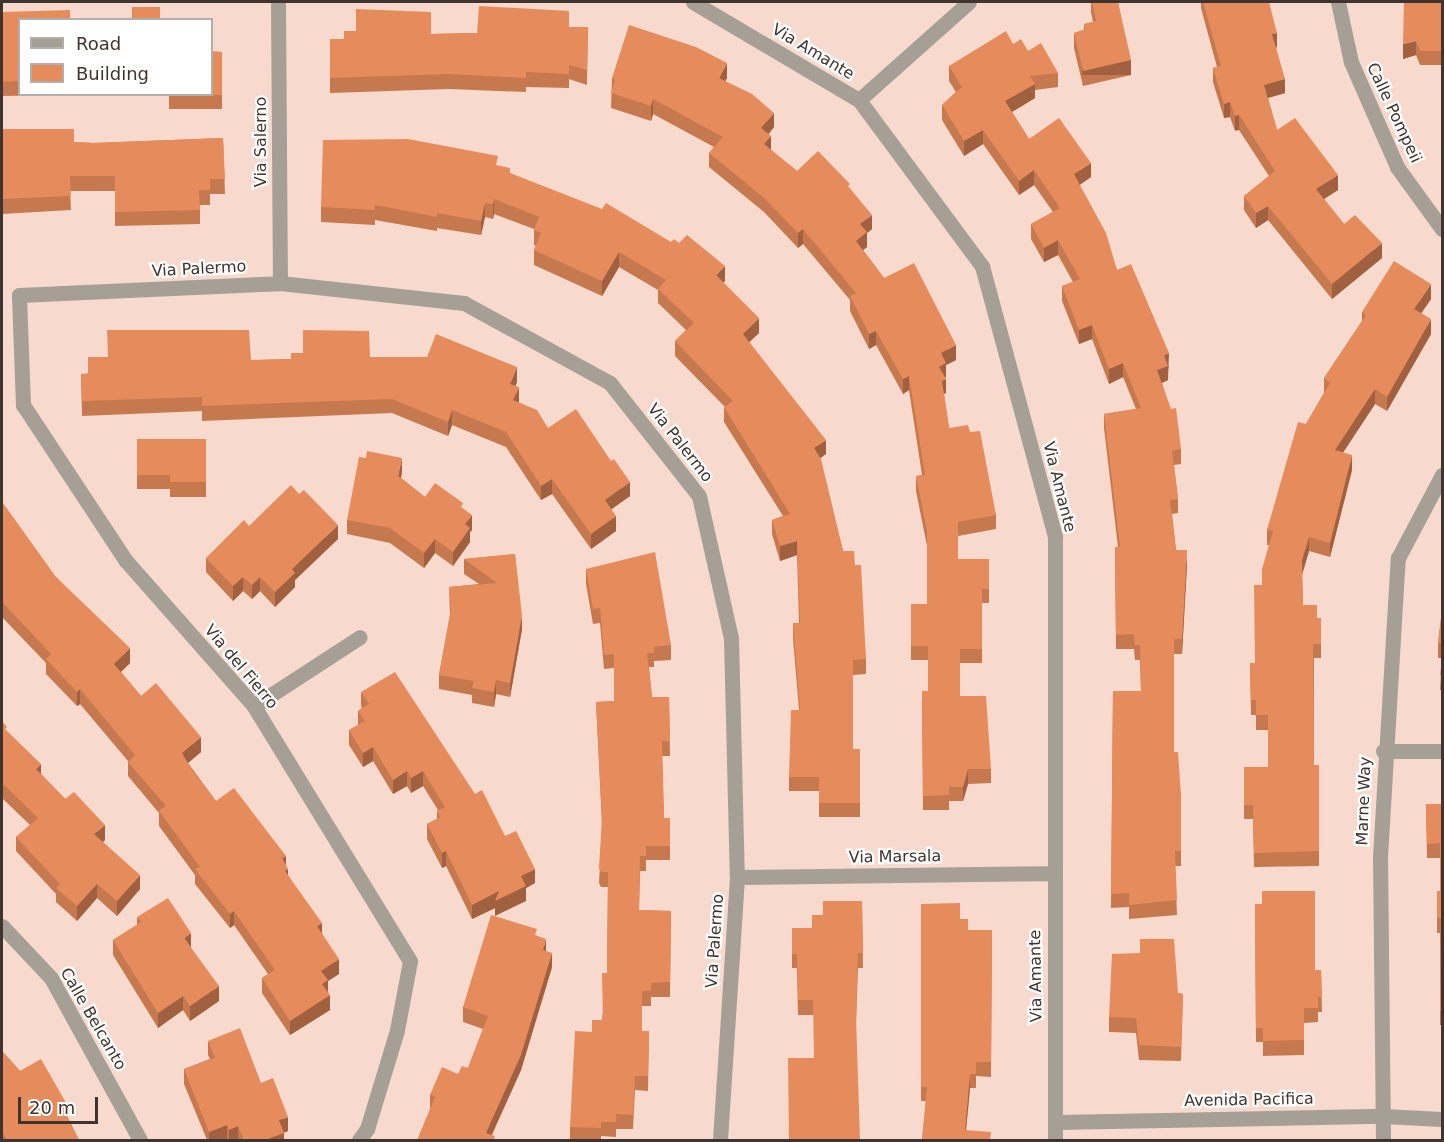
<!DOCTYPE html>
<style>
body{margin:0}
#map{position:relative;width:1444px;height:1142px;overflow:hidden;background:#f7dacd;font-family:"DejaVu Sans",sans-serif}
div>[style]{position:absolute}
.minor>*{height:15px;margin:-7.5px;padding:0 7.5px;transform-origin:7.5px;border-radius:7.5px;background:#a59f95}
.wall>*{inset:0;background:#c6784f}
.shaded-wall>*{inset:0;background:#a16140;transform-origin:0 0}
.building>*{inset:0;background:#e68b5c;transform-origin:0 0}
span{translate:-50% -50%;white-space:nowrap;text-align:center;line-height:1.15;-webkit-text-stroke:4.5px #fff;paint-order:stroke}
.street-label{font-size:16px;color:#3f342f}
.frame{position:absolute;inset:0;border:3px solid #3f342f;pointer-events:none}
.legend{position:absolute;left:18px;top:18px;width:195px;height:78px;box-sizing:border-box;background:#fff;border:2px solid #b2aeac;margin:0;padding:8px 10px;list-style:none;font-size:18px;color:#3f342f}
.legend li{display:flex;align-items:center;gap:12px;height:30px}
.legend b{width:30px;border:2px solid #b2aeac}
.scale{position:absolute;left:18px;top:1097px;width:80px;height:27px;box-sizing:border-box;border:3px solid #3f342f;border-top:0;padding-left:8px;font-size:18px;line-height:21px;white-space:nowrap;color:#3f342f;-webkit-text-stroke:4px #fff;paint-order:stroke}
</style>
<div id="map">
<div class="minor">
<div style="left:278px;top:2px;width:281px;rotate:89.6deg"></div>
<div style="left:693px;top:2px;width:193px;rotate:30.6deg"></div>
<div style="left:859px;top:100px;width:207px;rotate:53.5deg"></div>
<div style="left:982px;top:266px;width:281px;rotate:74.9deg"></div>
<div style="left:1055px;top:537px;width:603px;rotate:90deg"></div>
<div style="left:1338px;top:2px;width:61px;rotate:77.8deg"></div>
<div style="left:1351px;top:62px;width:115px;rotate:66.3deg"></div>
<div style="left:1397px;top:167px;width:77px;rotate:54deg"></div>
<div style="left:859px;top:100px;width:147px;rotate:-41.7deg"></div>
<div style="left:254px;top:706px;width:126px;rotate:-33.1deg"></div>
<div style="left:1383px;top:751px;width:59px"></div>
<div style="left:737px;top:877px;width:315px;rotate:-0.7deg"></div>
<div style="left:2px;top:926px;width:71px;rotate:46.7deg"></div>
<div style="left:51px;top:978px;width:185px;rotate:61.2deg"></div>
<div style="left:1057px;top:1122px;width:326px;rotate:-1.1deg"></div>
<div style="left:1383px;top:1116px;width:59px;rotate:2.9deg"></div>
<div style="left:359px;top:1140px;width:14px;rotate:-54deg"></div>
<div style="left:367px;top:1129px;width:103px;rotate:-73.1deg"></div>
<div style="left:397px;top:1030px;width:70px;rotate:-79.3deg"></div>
<div style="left:410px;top:961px;width:299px;rotate:-121.5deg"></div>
<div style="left:254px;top:706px;width:193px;rotate:-131.4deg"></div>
<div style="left:126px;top:561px;width:187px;rotate:-123.4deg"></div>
<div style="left:23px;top:405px;width:110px;rotate:-92.1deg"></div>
<div style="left:19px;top:295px;width:261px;rotate:-2.6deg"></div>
<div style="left:280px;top:283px;width:185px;rotate:6.2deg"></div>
<div style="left:464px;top:303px;width:166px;rotate:28.7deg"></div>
<div style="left:610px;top:383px;width:144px;rotate:51.8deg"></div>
<div style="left:699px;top:496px;width:146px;rotate:77.3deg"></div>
<div style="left:731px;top:638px;width:239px;rotate:88.6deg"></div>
<div style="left:737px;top:877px;width:264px;rotate:93.7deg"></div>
<div style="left:1383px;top:1140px;width:283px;rotate:-90.6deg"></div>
<div style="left:1380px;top:857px;width:300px;rotate:-86.6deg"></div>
<div style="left:1398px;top:558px;width:94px;rotate:-62.1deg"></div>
</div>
<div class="wall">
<div style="clip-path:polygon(1091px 2px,1118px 2px,1131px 75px,1083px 86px,1074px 48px,1074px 33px,1084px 30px,1084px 24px,1093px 22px,1091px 12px)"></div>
<div style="clip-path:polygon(1201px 2px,1269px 2px,1277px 47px,1276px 48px,1285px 93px,1268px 98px,1277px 130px,1338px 190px,1324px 199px,1344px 224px,1382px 258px,1332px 299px,1268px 220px,1256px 228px,1244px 210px,1244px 196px,1269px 176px,1239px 130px,1235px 131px,1230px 117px,1224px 118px,1213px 82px,1213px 68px,1217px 67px,1201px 8px)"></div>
<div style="clip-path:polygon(1443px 2px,1443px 65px,1420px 65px,1416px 55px,1403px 59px)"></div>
<div style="clip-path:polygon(2px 12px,20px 20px,20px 94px,77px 95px,2px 96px)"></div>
<div style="clip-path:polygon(569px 27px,588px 27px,587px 85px,569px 79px,569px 88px,526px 87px,526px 92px,449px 89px,330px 93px,330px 39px,344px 39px,356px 31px,431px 34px,477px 33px)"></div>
<div style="clip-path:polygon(1013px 44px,1028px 51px,1058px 73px,1058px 87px,1035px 90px,1035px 98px,1012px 112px,1029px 139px,1091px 177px,1079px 185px,1117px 270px,1169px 367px,1168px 368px,1168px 380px,1162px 383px,1181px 449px,1181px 464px,1174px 465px,1178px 499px,1178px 513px,1172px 514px,1176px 550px,1187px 564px,1182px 654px,1174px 654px,1174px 752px,1181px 796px,1181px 866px,1175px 866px,1177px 915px,1129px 919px,1129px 907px,1111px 908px,1113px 691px,1141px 691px,1140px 660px,1135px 660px,1134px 649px,1116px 649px,1115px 547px,1118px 547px,1104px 428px,1104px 414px,1136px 409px,1123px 377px,1109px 384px,1092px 339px,1079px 344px,1062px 301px,1062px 286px,1073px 282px,1058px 255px,1044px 262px,1031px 239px,1031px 224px,1053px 212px,1034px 185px,1019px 195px,983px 144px,964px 156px,942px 120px,942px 105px,956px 92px,949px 81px,949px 66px)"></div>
<div style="clip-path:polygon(222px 52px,222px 109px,169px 109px,169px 95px)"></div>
<div style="clip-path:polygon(612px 78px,727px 78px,725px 81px,774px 127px,769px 134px,771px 150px,797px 171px,850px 189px,872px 229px,867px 233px,867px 247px,863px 250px,884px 278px,956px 360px,946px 365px,946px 377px,945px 378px,946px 393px,944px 394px,949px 428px,996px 515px,996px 529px,958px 536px,958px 559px,989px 559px,989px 603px,982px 603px,982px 663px,960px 663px,960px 696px,991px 769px,991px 783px,968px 784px,963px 801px,949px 801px,949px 810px,923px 810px,922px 691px,928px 691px,928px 660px,911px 660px,911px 604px,927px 604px,927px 546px,916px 491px,916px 476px,922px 475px,909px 390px,903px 394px,876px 345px,869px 349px,850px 311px,850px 300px,803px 244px,798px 248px,764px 212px,709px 167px,709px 153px,714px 147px,653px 114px,651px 121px,611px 108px)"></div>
<div style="clip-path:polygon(2px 129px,74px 142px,93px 143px,223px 138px,225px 194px,210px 194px,210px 205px,200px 205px,200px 224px,115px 226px,115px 191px,70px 191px,71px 210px,2px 214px)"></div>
<div style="clip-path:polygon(498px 166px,510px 173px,725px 281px,723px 282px,759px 333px,749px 342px,826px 454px,820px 458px,843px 551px,855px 565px,866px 659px,866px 674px,853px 675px,853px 749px,860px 749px,860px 817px,819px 817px,819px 791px,789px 791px,789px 777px,799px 710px,793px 638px,793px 623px,799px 623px,797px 555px,780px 561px,772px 534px,772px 520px,783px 516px,724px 422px,724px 407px,725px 407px,675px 356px,675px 341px,686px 330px,658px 303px,658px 290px,619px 267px,602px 296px,534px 265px,534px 250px,536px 246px,534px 245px,534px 229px,494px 214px,493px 219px,485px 217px,481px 235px,437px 228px,437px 231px,375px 220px,375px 225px,321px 222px,321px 207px)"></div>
<div style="clip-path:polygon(1431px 299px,1421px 313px,1431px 334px,1387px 411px,1375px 404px,1343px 452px,1352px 470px,1330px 557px,1309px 551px,1302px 574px,1303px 605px,1317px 618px,1321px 618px,1321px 658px,1314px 658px,1314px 765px,1319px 765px,1319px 866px,1254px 867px,1253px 819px,1244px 819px,1244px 767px,1268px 767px,1268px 730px,1256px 730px,1256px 715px,1251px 715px,1250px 663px,1255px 663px,1262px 585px,1269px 545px,1267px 545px,1267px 530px,1306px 424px,1324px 393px,1324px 378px,1362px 321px,1362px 312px)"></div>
<div style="clip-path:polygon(370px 357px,517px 382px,515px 386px,518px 403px,630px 496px,611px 509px,616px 531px,591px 549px,552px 494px,541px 500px,506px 447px,452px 425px,448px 436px,392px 413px,202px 421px,202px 411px,82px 416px,81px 374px,251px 360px)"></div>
<div style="clip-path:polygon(137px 439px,206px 439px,206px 497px,170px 497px,170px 489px,137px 489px)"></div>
<div style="clip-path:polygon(402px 472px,401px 478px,425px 497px,463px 509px,472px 530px,470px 532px,470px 542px,453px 566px,435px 553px,424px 568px,390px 543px,347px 534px,347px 520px)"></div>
<div style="clip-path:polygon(2px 502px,55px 576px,130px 663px,121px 672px,141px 696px,201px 752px,188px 763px,216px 801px,286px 866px,288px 875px,322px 933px,339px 974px,328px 981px,328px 992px,330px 1010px,290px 1035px,262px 993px,262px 978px,268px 974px,234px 925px,230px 928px,195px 884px,195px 875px,159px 826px,159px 813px,128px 776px,128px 761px,80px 704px,77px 706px,46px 674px,46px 663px,2px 617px)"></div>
<div style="clip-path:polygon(249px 526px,338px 539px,295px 580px,295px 587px,275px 607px,260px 591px,252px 599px,243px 591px,233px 601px,206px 572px,206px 558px)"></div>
<div style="clip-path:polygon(515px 554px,522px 629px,510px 697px,496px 694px,494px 707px,472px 703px,472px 695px,439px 689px,439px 675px,450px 615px,449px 587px,479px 584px,464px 574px,464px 559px)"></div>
<div style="clip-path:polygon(586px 569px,671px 645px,671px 660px,654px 661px,654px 667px,649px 667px,652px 697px,669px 697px,670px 756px,662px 756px,664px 818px,670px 818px,670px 860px,646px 860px,646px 871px,640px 871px,639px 910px,671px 911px,670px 997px,651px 997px,651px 1006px,642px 1006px,642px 1031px,649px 1031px,648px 1091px,635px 1090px,633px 1129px,616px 1129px,616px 1137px,601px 1136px,601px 1140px,570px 1140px,570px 1127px,592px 1032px,602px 1020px,607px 973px,608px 887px,601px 887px,599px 883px,602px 825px,596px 702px,614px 701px,614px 668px,604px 669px,600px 623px,593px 624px,586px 584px)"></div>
<div style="clip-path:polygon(1443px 602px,1443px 690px,1440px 690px,1442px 658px,1438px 658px,1438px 643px)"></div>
<div style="clip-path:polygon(361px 692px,475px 794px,505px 836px,535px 883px,526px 888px,526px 901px,495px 908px,472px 919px,446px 866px,442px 868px,427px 839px,427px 824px,437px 819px,437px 811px,438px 810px,423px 786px,411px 793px,407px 786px,393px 794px,373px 761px,363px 767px,349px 745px,349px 730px,358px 725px,358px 711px,362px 708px,361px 706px)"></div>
<div style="clip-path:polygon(7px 732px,41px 774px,105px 840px,103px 842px,140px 889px,117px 916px,97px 898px,77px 921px,56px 902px,56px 894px,16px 851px,16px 837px,30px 825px,3px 799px,2px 800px)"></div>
<div style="clip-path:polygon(1426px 804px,1443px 804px,1443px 1025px,1440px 1025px,1440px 933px,1437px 933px,1437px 891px,1440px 891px,1440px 858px,1427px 858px)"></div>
<div style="clip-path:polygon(862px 901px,863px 968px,858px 968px,856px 1025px,813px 1015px,798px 1015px,797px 968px,792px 968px,792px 928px,812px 928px,823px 915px)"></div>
<div style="clip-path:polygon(1255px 904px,1315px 970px,1321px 970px,1322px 1012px,1318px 1012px,1318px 1022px,1304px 1023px,1304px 1055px,1263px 1056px,1263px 1042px,1256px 1042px)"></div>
<div style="clip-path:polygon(921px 908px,960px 919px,968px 930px,992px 930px,991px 1077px,976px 1076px,976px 1088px,970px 1088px,966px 1130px,991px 1140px,922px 1140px,926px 1101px,921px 1101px)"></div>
<div style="clip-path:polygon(137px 917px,191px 948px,219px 1001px,190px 1021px,183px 1010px,158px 1028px,113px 955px,113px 940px,137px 925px)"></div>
<div style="clip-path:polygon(537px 936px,546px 951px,552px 967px,521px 1070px,492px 1135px,495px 1140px,430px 1109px,430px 1095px,458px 1074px,468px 1068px,483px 1029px,463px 1022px,463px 1007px)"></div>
<div style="clip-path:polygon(1140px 939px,1178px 993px,1183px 994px,1181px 1061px,1139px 1060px,1136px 1033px,1109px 1032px,1109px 1017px,1140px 953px)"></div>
<div style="clip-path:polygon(208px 1041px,261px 1083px,288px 1131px,284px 1133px,284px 1140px,207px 1140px,184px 1084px,184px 1069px,210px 1059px,208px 1055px)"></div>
<div style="clip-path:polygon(2px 1051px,20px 1071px,65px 1112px,79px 1140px,2px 1140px)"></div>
</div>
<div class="shaded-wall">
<div style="clip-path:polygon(1277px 33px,1277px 47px,1272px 49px,1272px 34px)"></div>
<div style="clip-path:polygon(1416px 41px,1416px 55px,1403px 59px,1403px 44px)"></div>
<div style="left:1131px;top:60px;width:15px;height:49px;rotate:90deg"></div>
<div style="clip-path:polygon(727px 63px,727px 78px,719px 93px,719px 78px)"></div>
<div style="clip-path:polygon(1285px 79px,1285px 93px,1264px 99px,1264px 85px)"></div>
<div style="clip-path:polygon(1035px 84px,1035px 98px,1005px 116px,1005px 101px)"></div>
<div style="clip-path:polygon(653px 99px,653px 114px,651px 121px,651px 106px)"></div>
<div style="clip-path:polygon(1230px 102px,1230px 117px,1224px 118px,1224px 104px)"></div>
<div style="clip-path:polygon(774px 113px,774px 127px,761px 142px,761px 128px)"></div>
<div style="left:1239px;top:115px;width:15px;height:4px;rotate:90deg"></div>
<div style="clip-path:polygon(983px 130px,983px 144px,964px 156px,964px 141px)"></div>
<div style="clip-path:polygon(771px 136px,771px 150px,764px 144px)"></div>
<div style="clip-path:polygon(1091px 163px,1091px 177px,1074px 189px,1074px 174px)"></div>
<div style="clip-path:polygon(1034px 170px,1034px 185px,1019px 195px,1019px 181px)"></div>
<div style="clip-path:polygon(1338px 175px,1338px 190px,1316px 204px,1316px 189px)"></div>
<div style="clip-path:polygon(494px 199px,494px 214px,493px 219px,493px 204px)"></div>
<div style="clip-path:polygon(485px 203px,485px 217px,481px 235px,481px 221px)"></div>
<div style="clip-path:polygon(1268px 206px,1268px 220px,1256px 228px,1256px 213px)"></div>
<div style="clip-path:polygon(872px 215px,872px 229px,867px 233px,867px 247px,856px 256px,856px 241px,860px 224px)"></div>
<div style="clip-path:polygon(803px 229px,803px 244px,798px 248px,798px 233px)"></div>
<div style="clip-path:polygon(1058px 240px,1058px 255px,1044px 262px,1044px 248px)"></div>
<div style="clip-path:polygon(1382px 243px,1382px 258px,1332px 299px,1332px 284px)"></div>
<div style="clip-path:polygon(619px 252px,619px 267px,602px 296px,602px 281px)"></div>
<div style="clip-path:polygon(725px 266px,725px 281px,716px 290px,716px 275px)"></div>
<div style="clip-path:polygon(1431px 284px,1431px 299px,1414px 324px,1414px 309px)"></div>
<div style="clip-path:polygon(759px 318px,759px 333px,743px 348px,743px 334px)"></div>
<div style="clip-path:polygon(1431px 319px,1431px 334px,1387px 411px,1387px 397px)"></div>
<div style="clip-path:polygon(1092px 325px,1092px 339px,1079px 344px,1079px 330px)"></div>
<div style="clip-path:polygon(876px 331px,876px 345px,869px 349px,869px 334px)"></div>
<div style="clip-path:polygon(956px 345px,956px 360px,946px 365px,946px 377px,939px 381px,939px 367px,941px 353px)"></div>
<div style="clip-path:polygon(1169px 353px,1168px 380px,1157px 385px,1157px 370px,1164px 355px)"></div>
<div style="clip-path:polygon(1123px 363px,1123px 377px,1109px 384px,1109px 369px)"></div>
<div style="clip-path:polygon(517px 367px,517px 382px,510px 399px,510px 384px)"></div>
<div style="clip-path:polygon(909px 376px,909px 390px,903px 394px,903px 379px)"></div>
<div style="clip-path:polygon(946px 379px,946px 393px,942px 395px,942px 381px)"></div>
<div style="clip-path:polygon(519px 387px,519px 402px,513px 415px,513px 400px)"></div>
<div style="clip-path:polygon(1375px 389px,1375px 404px,1335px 465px,1335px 450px)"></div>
<div style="clip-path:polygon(452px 410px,452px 425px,448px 436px,448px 422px)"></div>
<div style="clip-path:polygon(826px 440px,826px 454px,814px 463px,814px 448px)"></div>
<div style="clip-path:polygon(1352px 455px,1352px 470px,1330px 557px,1330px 543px)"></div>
<div style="clip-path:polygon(402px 458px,402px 472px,398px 490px,398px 476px)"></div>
<div style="clip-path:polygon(552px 479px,552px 494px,541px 500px,541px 486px)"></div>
<div style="clip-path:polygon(630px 482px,630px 496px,605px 514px,605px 500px)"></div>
<div style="clip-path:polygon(472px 515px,472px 530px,470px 532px,470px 542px,453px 566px,453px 552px,465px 524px)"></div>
<div style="clip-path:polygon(616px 516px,616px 531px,591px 549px,591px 534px)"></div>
<div style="clip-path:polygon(338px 525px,338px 539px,295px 580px,295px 587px,275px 607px,275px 592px,292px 569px)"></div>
<div style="clip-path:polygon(1309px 537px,1309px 551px,1302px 575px,1302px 560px)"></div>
<div style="clip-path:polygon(435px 539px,435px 553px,424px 568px,424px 553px)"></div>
<div style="clip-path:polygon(797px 541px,797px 555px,780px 561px,780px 546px)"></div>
<div style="clip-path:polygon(1187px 550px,1187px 564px,1182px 654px,1182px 639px)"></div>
<div style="clip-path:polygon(243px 577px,243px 591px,233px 601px,233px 586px)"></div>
<div style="clip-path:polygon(260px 577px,260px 591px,252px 599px,252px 585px)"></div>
<div style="clip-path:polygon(522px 615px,522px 629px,510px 697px,510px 683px)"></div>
<div style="clip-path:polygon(130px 648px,130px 663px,114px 678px,114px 664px)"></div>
<div style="clip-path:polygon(496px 680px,496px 694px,494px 707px,494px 692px)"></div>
<div style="clip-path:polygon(80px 689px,80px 704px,77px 706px,77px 692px)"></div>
<div style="clip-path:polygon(201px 737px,201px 752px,182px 768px,182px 753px)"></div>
<div style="clip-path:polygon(373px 747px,373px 761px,363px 767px,363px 753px)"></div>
<div style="clip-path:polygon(41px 764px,41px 779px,36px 769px)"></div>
<div style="clip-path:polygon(968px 769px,968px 784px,963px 801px,963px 787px)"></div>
<div style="clip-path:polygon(407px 771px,407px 786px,393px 794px,393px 780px)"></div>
<div style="clip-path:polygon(423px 771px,423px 786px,411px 793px,411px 778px)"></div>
<div style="clip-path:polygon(3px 784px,3px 799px,2px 800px,2px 786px)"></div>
<div style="clip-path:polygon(105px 825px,105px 840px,94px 849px,94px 834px)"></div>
<div style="clip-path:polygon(446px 851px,446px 866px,442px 868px,442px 853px)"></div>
<div style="clip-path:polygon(286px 856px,286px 870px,288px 869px,288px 883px,282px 858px)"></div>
<div style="clip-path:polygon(535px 869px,535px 883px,526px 888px,526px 901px,495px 916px,495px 908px,472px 919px,472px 905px,521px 876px)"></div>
<div style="clip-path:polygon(140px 875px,140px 889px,117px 916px,117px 901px)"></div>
<div style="clip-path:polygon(97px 884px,97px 898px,77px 921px,77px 906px)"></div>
<div style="clip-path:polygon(234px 911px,234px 925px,230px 928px,230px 914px)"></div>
<div style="clip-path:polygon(322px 923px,322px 938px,317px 926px)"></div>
<div style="clip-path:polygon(191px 933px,191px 948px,184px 938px)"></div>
<div style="clip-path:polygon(546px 939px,546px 953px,543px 950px)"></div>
<div style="clip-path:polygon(552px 953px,552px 967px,521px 1070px,489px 1140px,486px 1133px)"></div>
<div style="clip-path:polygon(339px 959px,339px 974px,328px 981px,328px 995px,322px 998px,321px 971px)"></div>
<div style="clip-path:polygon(219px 986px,219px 1001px,190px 1021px,190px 1006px)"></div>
<div style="clip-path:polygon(330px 995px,330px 1010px,290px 1035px,290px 1021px)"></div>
<div style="clip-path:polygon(183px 996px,183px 1010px,158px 1028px,158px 1013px)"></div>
<div style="clip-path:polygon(3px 1019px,3px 1033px,2px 1035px,2px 1020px)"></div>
<div style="clip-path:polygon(970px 1074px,970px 1088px,965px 1140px,965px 1130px)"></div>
<div style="clip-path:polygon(65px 1101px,65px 1115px,61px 1104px)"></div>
<div style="clip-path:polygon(288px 1117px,288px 1131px,279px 1134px,279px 1120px)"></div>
<div style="clip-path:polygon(227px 1125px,227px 1140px,209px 1140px,209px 1132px)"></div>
<div style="clip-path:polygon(238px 1126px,238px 1140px,229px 1140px,229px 1130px)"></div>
<div style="clip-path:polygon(284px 1133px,284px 1140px,265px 1140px)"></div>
</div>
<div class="building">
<div style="clip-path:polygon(1092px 2px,1118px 2px,1131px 60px,1083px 71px,1074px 33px,1085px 29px,1084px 24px,1096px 21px)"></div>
<div style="clip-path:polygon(1203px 2px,1269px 2px,1277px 33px,1272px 34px,1285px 79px,1264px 85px,1277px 130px,1295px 118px,1338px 175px,1316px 189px,1344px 224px,1355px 215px,1382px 243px,1332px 284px,1268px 206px,1256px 213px,1244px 196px,1275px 171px,1239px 115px,1235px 116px,1230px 102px,1224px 104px,1213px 68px,1221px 66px)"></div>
<div style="clip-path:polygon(1404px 2px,1443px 2px,1443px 51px,1420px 51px,1416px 41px,1403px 44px)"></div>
<div style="clip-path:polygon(479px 6px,569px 11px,569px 27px,588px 27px,587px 70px,569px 65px,569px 74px,526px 72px,526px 78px,449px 74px,330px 78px,330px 39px,344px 39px,344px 31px,356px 31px,356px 9px,431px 12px,431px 34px,477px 33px)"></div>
<div style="left:132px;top:7px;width:28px;height:13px"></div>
<div style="clip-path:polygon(70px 10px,70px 20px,20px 20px,20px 81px,2px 82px,2px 12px)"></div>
<div style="clip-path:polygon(629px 25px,696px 47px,727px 63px,719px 78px,752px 94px,774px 113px,761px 128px,771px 136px,764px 144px,797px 171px,818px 151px,850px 184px,848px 186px,872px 215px,860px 224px,867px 232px,856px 241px,884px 278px,914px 263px,956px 345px,941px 353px,946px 363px,939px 367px,946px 379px,942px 381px,949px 428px,968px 425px,970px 432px,980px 431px,996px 515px,958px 522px,958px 559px,989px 559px,989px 589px,982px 589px,982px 649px,960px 649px,960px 696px,986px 696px,991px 769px,968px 769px,963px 787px,949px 787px,949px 795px,923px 796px,922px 691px,928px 691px,928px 646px,911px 646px,911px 604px,927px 604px,927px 531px,916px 476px,925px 475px,909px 376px,903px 379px,876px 331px,869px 334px,850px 296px,856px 293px,803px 229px,798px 233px,764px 198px,709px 153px,723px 137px,653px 99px,651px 106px,611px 93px,615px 80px,612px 78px)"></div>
<div style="clip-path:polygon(1006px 31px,1013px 44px,1021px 39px,1028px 51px,1041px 43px,1058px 73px,1030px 76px,1035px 84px,1005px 101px,1029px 139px,1059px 118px,1091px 163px,1074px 174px,1106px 233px,1117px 270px,1131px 264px,1169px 353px,1164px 355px,1168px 366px,1157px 370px,1171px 409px,1176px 408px,1181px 449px,1172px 451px,1178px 499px,1170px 500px,1176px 550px,1187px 550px,1182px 639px,1174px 639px,1174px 752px,1178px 752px,1181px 796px,1181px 851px,1175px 851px,1177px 900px,1129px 905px,1129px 893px,1111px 894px,1113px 691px,1141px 691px,1140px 645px,1135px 645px,1134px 634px,1116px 635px,1115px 547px,1120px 547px,1104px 414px,1141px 408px,1123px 363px,1109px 369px,1092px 325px,1079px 330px,1062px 286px,1080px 279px,1058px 240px,1044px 248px,1031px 224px,1060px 208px,1034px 170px,1019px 181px,983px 130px,964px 141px,942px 105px,962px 87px,949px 66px)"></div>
<div style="clip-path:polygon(212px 51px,222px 52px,222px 95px,169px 95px,212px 94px)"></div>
<div style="clip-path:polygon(2px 129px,74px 129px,74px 142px,93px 143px,223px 138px,225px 179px,210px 179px,210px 190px,199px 190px,200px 210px,115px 212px,115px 176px,70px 176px,71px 196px,2px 199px)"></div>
<div style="clip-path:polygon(408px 139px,498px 156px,496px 165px,510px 168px,510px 173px,602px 209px,606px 203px,671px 242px,674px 239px,679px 243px,687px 235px,725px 266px,716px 275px,759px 318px,743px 334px,826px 440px,814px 448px,821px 459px,843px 551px,854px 551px,855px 565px,861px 565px,866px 659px,853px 660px,853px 749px,860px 749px,860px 803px,819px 803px,819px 777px,789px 777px,791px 710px,800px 710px,793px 623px,800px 623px,797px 541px,780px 546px,772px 520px,790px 514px,724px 407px,733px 401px,675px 341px,694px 323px,658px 289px,666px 280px,619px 252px,602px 281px,534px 250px,541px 233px,534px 230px,539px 217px,494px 199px,493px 204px,485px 203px,481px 221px,437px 213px,437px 217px,375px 205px,375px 210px,321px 207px,323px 140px)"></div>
<div style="clip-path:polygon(1394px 261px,1431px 284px,1414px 309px,1431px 319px,1387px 397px,1375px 389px,1335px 450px,1352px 455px,1330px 543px,1309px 537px,1302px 560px,1303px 605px,1317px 605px,1317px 618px,1321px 618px,1321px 644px,1313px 644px,1314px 765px,1319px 765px,1319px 851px,1254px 853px,1253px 805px,1244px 805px,1244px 767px,1268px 767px,1268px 715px,1256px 715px,1256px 700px,1251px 700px,1250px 663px,1255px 663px,1254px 585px,1262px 585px,1262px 569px,1273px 531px,1267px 530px,1298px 422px,1306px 424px,1330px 383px,1324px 378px,1366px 315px,1362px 312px)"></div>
<div style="clip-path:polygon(107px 330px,249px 330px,251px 360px,291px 359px,291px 353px,303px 353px,303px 330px,369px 331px,370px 357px,427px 357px,436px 334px,517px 367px,510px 384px,519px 387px,513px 400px,537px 410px,548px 428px,576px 409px,611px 461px,614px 459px,630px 482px,605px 500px,616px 516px,591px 534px,552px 479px,541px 486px,506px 432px,452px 410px,448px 422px,392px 399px,202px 406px,202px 397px,82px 401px,81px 374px,88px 374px,88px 357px,108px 357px)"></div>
<div style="clip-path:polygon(137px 439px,206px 439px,206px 482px,170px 482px,170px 475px,137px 475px)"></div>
<div style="clip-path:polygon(367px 451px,402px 458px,398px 476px,425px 497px,435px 483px,463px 503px,461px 507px,472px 515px,465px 524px,470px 528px,453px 552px,435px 539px,424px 553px,390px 528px,347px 520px,359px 457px,366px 458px)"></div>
<div style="clip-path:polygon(291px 485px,299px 494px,304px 490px,338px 525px,292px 569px,295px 573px,275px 592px,260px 577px,252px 585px,243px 577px,233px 586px,206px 558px,244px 520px,249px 526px)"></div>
<div style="clip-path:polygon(2px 502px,55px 576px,130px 648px,114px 664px,141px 696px,156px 683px,201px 737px,182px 753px,192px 770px,216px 801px,234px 788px,286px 856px,282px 858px,288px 869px,285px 871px,322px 923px,317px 926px,339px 959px,321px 971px,328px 980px,322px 984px,330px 995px,290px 1021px,262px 978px,275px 970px,234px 911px,230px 914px,195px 869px,200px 867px,159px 811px,166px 806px,128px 762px,135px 755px,80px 689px,77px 692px,46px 659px,51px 654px,2px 602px)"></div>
<div style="clip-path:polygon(655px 552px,671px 645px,654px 647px,654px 653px,647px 653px,652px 697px,669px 697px,670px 741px,662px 741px,664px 818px,670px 818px,670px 846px,646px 846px,646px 856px,640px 856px,639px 910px,671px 911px,670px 982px,651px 983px,651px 991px,642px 991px,642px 1031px,649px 1031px,648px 1076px,635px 1076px,633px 1115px,616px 1114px,616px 1122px,601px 1122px,601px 1128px,570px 1127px,575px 1031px,592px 1032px,592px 1020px,603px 1020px,602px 973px,607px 973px,608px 872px,601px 872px,599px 868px,602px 818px,596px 702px,614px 701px,614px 654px,604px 655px,600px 608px,593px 609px,586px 569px)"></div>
<div style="clip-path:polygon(515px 554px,522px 615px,510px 683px,496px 680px,494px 692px,472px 688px,474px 681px,439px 675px,451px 609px,449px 587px,497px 583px,464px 559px)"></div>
<div style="clip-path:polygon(1443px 602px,1443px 644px,1438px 643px)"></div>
<div style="clip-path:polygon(1443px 651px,1443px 676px,1440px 675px)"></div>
<div style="clip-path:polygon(395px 672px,475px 794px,482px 790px,505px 836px,516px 831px,535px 869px,521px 876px,526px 886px,495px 901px,499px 891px,472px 905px,446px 851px,442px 853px,427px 824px,440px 817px,437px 811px,445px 807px,423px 771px,411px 778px,407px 771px,393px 780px,373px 747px,363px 753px,349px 730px,365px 721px,358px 711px,369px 704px,361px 692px)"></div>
<div style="clip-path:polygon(2px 721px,7px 727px,5px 729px,41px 764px,36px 769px,65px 799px,74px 792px,105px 825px,94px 834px,140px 875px,117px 901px,97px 884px,77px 906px,56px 888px,60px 884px,16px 837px,38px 818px,3px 784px,2px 786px)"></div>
<div style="clip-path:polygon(1426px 804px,1443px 804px,1443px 1011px,1440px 1011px,1441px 918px,1437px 918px,1437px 891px,1440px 891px,1440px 843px,1427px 844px)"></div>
<div style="clip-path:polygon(1262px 891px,1315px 891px,1315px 970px,1321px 970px,1322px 997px,1318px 997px,1318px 1008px,1304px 1008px,1304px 1040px,1263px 1041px,1263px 1028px,1256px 1028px,1255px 904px,1262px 904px)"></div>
<div style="clip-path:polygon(168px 898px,191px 933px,184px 938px,219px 986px,190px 1006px,183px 996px,158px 1013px,113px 940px,141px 922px,137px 917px)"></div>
<div style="clip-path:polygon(823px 901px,862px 901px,863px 953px,858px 953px,856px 1017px,860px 1140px,789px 1140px,788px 1058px,814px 1058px,813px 1000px,798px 1000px,797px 954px,792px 954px,792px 928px,812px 928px,812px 915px,823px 915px)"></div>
<div style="clip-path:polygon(960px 903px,960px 919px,968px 919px,968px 930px,992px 930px,991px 1062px,976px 1062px,976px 1074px,970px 1074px,965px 1130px,991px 1132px,990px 1140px,922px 1140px,927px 1087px,921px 1087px,921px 904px)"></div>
<div style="clip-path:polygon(491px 915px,537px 929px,535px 935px,546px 939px,543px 950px,552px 953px,521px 1055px,486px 1133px,495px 1136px,493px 1140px,417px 1140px,435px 1097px,430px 1095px,442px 1067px,458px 1074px,462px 1066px,468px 1068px,488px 1016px,463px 1007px)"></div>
<div style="clip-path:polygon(1140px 939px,1174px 939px,1178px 993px,1183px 994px,1181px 1047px,1139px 1045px,1136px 1018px,1109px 1017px,1112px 954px,1140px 953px)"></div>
<div style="clip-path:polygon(240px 1028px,261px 1083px,273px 1078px,288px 1117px,279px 1120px,284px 1133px,265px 1140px,244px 1140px,238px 1126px,229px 1130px,227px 1125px,209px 1132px,184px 1069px,215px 1058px,208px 1041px)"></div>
<div style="clip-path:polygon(2px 1051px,20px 1071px,41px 1059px,65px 1101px,61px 1104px,79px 1140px,7px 1140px,2px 1132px)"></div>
</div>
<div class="street-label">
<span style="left:813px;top:52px;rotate:31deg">Via Amante</span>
<span style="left:1394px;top:113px;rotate:65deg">Calle Pompeii</span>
<span style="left:261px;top:142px;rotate:-90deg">Via Salerno</span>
<span style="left:199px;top:269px;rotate:-3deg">Via Palermo</span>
<span style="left:680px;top:443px;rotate:52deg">Via Palermo</span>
<span style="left:1059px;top:487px;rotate:76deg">Via Amante</span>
<span style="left:241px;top:667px;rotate:50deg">Via del Fierro</span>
<span style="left:1364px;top:801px;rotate:-88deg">Marne Way</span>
<span style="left:895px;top:857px;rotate:-1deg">Via Marsala</span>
<span style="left:715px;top:941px;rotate:-86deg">Via Palermo</span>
<span style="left:1036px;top:976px;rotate:-91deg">Via Amante</span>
<span style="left:93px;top:1019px;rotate:60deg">Calle Belcanto</span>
<span style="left:1249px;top:1100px;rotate:-1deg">Avenida Pacifica</span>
</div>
<div class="frame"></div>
<ul class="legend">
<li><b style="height:8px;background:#a59f95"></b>Road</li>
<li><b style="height:16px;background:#e68b5c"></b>Building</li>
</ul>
<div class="scale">20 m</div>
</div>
